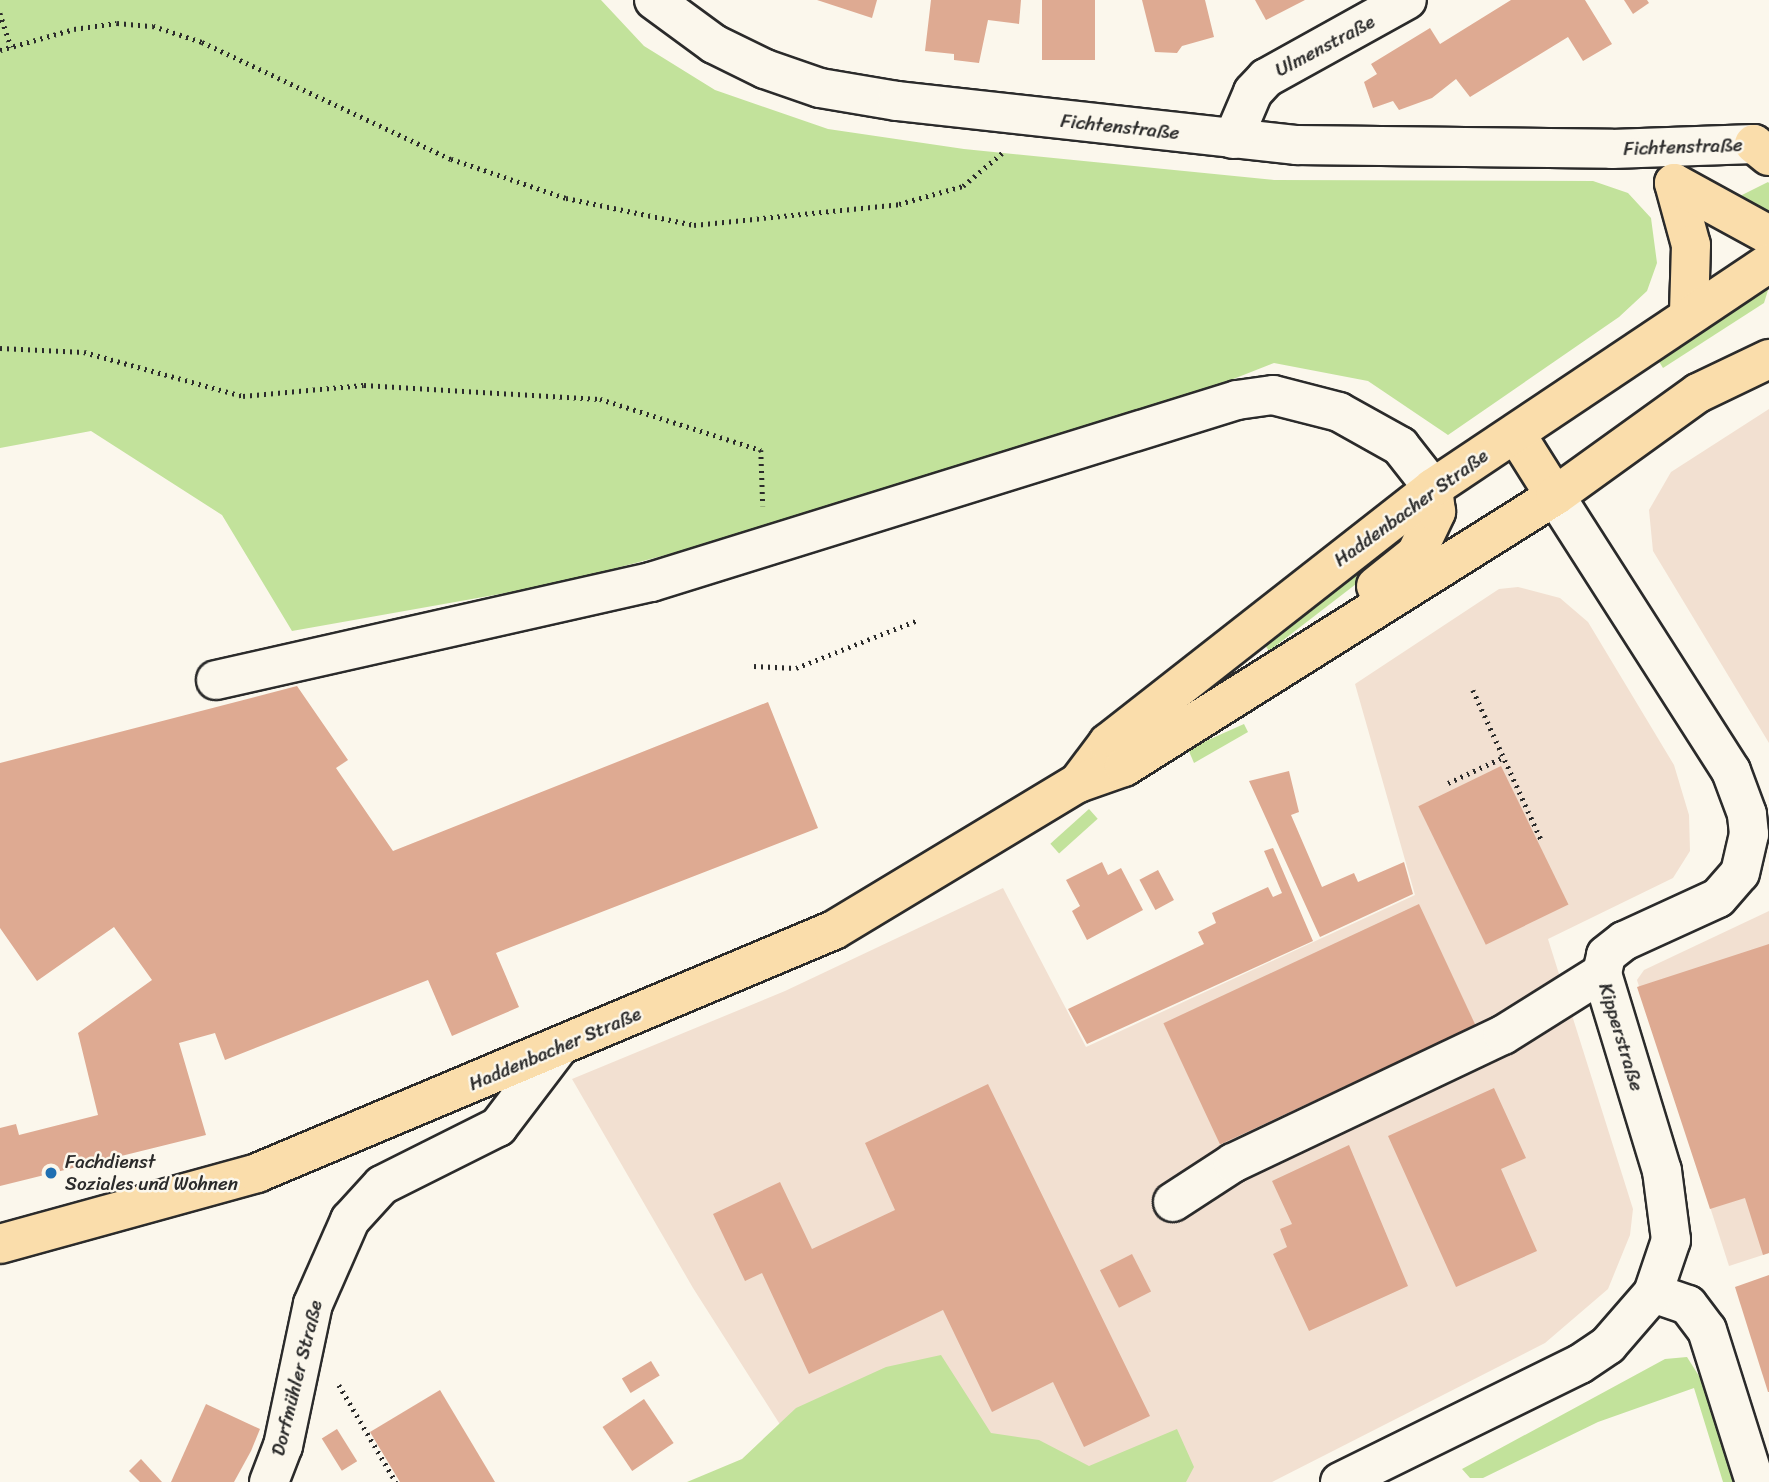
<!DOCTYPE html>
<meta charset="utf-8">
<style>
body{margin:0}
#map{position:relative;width:1769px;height:1482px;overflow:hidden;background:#fbf7ec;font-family:Sriracha,sans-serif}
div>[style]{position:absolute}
.built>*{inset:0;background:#f2e0d1}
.green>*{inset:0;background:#c2e29b;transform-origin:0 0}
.building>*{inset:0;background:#deaa92;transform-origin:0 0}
.path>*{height:4.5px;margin-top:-2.25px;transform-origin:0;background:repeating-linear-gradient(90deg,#2b2b2b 0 2px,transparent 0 7px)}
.roads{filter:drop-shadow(2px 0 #2b2b2b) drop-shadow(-2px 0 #2b2b2b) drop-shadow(0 2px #2b2b2b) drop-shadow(0 -2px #2b2b2b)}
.minor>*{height:38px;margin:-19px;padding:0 19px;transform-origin:19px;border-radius:19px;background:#fbf7ec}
.major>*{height:38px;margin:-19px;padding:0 19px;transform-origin:19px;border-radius:19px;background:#faddab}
.dots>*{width:19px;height:19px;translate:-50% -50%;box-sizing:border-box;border:4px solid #fbf7ec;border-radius:50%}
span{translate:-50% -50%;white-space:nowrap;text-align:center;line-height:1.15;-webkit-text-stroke:5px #fbf7ec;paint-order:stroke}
.street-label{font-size:19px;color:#2b2b2b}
.poi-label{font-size:19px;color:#2b2b2b}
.left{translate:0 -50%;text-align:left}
</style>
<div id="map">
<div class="built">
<div style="clip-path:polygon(1769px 409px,1769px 743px,1653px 551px,1649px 510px,1671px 472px)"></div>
<div style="clip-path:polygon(1518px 587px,1560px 598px,1588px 622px,1674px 765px,1689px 815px,1690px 851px,1673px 878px,1548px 939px,1633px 1209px,1630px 1235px,1608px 1289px,1545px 1343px,1272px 1482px,940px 1482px,807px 1467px,693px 1288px,572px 1079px,785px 991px,1003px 888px,1086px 1047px,1415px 895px,1355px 684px,1499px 589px)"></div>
<div style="clip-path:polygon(1769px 911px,1769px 1253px,1729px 1266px,1637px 980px,1644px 970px)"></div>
</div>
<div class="green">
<div style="clip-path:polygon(0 0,601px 0,644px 46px,715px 90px,828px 129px,964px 149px,1274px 180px,1593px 181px,1628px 193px,1651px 218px,1657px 263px,1647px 291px,1619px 317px,1448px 435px,1368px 381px,1274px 363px,1180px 400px,809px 517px,556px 584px,292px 631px,222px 515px,91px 431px,0 448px)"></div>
<div style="clip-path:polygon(1768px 182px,1769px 183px,1769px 224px,1732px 200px)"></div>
<div style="clip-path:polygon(1762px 286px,1769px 287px,1764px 303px,1663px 368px,1658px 360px)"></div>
<div style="clip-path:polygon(1375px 555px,1384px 556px,1382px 564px,1269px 651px,1263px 642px)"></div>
<div style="clip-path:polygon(1244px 724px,1248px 732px,1194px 763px,1188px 749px)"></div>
<div style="left:1089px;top:809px;width:13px;height:52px;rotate:48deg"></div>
<div style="clip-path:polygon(941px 1355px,991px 1433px,1039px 1440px,1089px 1466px,1177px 1429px,1194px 1467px,1186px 1482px,687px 1482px,742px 1459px,796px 1408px,886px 1367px)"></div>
<div style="clip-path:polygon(1687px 1357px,1704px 1384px,1733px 1482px,1723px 1482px,1694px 1388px,1598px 1422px,1483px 1478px,1470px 1478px,1462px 1469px,1665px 1359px)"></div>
</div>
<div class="building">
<div style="clip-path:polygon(817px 0,877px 0,872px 18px)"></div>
<div style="clip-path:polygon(931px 0,1021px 0,1019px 24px,988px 20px,979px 63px,954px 60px,954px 54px,925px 51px)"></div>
<div style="left:1042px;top:0;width:53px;height:60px"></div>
<div style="clip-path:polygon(1142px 0,1205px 0,1214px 37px,1182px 46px,1177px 53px,1155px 52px)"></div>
<div style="clip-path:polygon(1255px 0,1305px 0,1266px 20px)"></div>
<div style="clip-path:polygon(1511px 0,1585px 0,1612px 44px,1583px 61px,1568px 37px,1470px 97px,1456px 79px,1432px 98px,1399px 110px,1393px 101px,1373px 108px,1364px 82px,1377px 74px,1371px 64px,1430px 28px,1440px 44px)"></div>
<div style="clip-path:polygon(1624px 0,1647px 0,1649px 3px,1633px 14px)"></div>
<div style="clip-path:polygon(297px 686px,348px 760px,336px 768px,393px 851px,768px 702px,818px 828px,496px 953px,519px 1007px,452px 1036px,428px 980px,225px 1060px,215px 1033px,179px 1043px,206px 1135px,0 1186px,0 1128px,16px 1124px,19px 1135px,98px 1115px,78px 1033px,152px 980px,114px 927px,37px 981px,0 928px,0 763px)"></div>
<div style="left:1501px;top:766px;width:154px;height:92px;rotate:64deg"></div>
<div style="clip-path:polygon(1289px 771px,1299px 812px,1291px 815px,1322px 887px,1354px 873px,1358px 882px,1404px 862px,1413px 894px,1320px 937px,1249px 781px)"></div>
<div style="clip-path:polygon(1273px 848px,1313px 941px,1087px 1044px,1068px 1009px,1204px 944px,1198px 932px,1216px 923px,1212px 913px,1268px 887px,1273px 897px,1282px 893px,1264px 851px)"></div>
<div style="clip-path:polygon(1102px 862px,1108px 875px,1121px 868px,1143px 910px,1087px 940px,1072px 911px,1080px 906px,1066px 880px)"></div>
<div style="left:1158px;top:870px;width:34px;height:21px;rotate:62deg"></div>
<div style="left:1419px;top:904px;width:134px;height:282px;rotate:65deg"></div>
<div style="clip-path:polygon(1769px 944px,1769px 1253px,1763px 1255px,1745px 1198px,1710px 1209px,1637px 987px)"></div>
<div style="clip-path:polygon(988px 1084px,1150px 1416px,1084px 1447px,1053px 1382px,992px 1412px,943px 1310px,809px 1374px,762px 1273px,745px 1281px,713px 1214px,780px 1182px,812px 1249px,895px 1210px,865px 1143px)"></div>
<div style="clip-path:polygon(1494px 1088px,1526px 1158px,1501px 1169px,1537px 1251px,1456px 1287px,1388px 1136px)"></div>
<div style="clip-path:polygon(1349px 1145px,1408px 1286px,1309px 1331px,1273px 1254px,1287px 1247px,1280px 1229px,1292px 1224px,1272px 1181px)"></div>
<div style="left:1132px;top:1254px;width:42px;height:36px;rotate:63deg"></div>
<div style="clip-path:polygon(1769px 1275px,1769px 1392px,1768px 1392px,1735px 1287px)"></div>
<div style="left:651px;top:1361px;width:17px;height:34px;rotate:59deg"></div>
<div style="clip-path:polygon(440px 1390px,495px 1482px,400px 1482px,370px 1432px)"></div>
<div style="left:644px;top:1399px;width:53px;height:50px;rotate:56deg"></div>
<div style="clip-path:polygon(206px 1404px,260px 1429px,251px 1451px,234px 1482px,171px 1482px)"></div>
<div style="left:337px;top:1429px;width:38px;height:18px;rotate:58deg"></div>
<div style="clip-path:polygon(141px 1459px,162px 1482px,140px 1482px,129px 1471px)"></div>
</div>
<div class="path">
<div style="left:0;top:13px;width:36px;rotate:72deg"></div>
<div style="left:0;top:50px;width:77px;rotate:-15.8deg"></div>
<div style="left:74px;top:29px;width:43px;rotate:-7.9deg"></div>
<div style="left:117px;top:23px;width:36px;rotate:5deg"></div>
<div style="left:153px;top:26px;width:52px;rotate:18.1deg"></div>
<div style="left:202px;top:42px;width:275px;rotate:25.2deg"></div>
<div style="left:451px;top:159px;width:121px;rotate:18.7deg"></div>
<div style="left:566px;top:198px;width:131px;rotate:11.9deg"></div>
<div style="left:694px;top:225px;width:206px;rotate:-5.8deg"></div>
<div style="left:899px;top:204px;width:66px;rotate:-15.7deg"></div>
<div style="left:963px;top:186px;width:51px;rotate:-40.2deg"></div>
<div style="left:0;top:348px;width:84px;rotate:2.7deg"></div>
<div style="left:84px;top:352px;width:165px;rotate:15.5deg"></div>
<div style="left:243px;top:396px;width:121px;rotate:-5.2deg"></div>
<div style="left:364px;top:385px;width:236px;rotate:3.4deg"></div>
<div style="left:600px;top:399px;width:169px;rotate:17.6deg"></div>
<div style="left:761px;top:450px;width:56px;rotate:88deg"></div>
<div style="left:754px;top:666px;width:42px;rotate:2.7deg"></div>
<div style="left:796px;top:668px;width:131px;rotate:-21.5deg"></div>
<div style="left:1473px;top:690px;width:164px;rotate:65.5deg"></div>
<div style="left:1448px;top:783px;width:62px;rotate:-24.9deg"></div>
<div style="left:339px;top:1385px;width:113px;rotate:59.6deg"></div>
</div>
<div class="roads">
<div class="minor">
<div style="left:654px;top:0;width:74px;rotate:36.3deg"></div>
<div style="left:714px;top:44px;width:57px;rotate:26.1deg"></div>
<div style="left:765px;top:69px;width:58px;rotate:19.1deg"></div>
<div style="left:820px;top:88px;width:78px;rotate:9.6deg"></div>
<div style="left:897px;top:101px;width:402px;rotate:6.3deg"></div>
<div style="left:1297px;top:145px;width:315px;rotate:0.7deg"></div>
<div style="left:1612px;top:149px;width:142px;rotate:-2deg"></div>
<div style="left:1233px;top:139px;width:51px;rotate:-66.9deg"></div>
<div style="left:1253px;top:92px;width:19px;rotate:-47deg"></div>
<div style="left:1266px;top:78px;width:161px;rotate:-29deg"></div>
<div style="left:216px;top:680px;width:446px;rotate:-12.7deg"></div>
<div style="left:651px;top:582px;width:614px;rotate:-17.25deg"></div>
<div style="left:1237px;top:400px;width:36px;rotate:-8deg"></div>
<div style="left:1273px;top:395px;width:68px;rotate:14.4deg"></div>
<div style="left:1339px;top:412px;width:70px;rotate:29.1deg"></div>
<div style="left:1400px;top:446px;width:53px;rotate:51.8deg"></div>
<div style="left:1173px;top:1202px;width:72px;rotate:-33deg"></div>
<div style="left:1233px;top:1163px;width:299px;rotate:-25.4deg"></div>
<div style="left:1503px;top:1035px;width:117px;rotate:-32.1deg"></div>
<div style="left:1653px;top:1293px;width:37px;rotate:19deg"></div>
<div style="left:1688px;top:1305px;width:31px;rotate:53deg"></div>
<div style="left:1707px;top:1330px;width:159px;rotate:72.5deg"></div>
<div style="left:269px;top:1482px;width:39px;rotate:-69deg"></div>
<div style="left:283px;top:1446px;width:145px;rotate:-78.1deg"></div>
<div style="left:313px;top:1304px;width:92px;rotate:-66.2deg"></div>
<div style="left:350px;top:1220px;width:47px;rotate:-47.6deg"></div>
<div style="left:382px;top:1185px;width:130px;rotate:-26.6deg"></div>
<div style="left:498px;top:1127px;width:99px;rotate:-52.8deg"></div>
<div style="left:1340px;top:1482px;width:267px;rotate:-26.2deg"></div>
<div style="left:1580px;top:1364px;width:34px;rotate:-34deg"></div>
<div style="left:1608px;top:1345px;width:69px;rotate:-49.1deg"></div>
<div style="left:1653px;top:1293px;width:56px;rotate:-71.2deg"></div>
<div style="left:1671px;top:1240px;width:70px;rotate:-97.4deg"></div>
<div style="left:1662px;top:1171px;width:207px;rotate:-106.9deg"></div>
<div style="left:1602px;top:973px;width:18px;rotate:-77deg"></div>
<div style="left:1606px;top:955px;width:23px;rotate:-38deg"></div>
<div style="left:1624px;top:941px;width:103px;rotate:-24.6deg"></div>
<div style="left:1718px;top:898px;width:33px;rotate:-49deg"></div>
<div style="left:1740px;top:873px;width:40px;rotate:-77deg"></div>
<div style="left:1749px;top:834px;width:20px;rotate:-96deg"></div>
<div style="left:1747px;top:814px;width:46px;rotate:-110.4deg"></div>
<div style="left:1731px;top:771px;width:326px;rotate:-122.6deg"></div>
</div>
<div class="major">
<div style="left:1754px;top:144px;width:19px;rotate:39deg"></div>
<div style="left:1674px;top:183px;width:64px;rotate:74.7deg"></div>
<div style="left:1691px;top:245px;width:69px;rotate:91.7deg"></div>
<div style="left:1674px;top:183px;width:108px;rotate:28.7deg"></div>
<div style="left:1516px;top:434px;width:73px;rotate:57.8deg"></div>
<div style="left:1376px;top:586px;width:51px;rotate:-38.7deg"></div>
<div style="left:1416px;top:554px;width:47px;rotate:-64.5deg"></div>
<div style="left:1436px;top:512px;width:24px;rotate:-97deg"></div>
<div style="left:1078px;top:783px;width:50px;rotate:-53.1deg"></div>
<div style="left:1108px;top:743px;width:413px;rotate:-38.1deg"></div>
<div style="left:1433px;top:488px;width:404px;rotate:-33.8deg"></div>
<div style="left:0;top:1244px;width:267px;rotate:-15.4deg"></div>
<div style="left:257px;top:1173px;width:626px;rotate:-22.84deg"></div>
<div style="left:834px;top:930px;width:285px;rotate:-31.1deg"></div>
<div style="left:1078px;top:783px;width:49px;rotate:-19.2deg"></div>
<div style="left:1124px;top:767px;width:509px;rotate:-32.16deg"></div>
<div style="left:1555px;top:496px;width:176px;rotate:-35.8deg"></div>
<div style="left:1698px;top:393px;width:79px;rotate:-25.6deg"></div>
</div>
</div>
<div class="dots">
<div style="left:51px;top:1173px;background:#1f6fb2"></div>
</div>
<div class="street-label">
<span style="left:1325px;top:46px;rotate:-28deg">Ulmenstraße</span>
<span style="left:1120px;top:127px;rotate:6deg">Fichtenstraße</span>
<span style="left:1683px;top:147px;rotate:-2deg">Fichtenstraße</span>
<span style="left:1411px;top:508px;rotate:-36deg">Haddenbacher Straße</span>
<span style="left:1621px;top:1037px;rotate:73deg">Kipperstraße</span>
<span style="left:555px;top:1049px;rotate:-23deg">Haddenbacher Straße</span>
<span style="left:297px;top:1378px;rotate:-76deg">Dorfmühler Straße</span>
</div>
<div class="poi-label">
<span class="left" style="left:65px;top:1173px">Fachdienst<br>Soziales und Wohnen</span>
</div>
</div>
